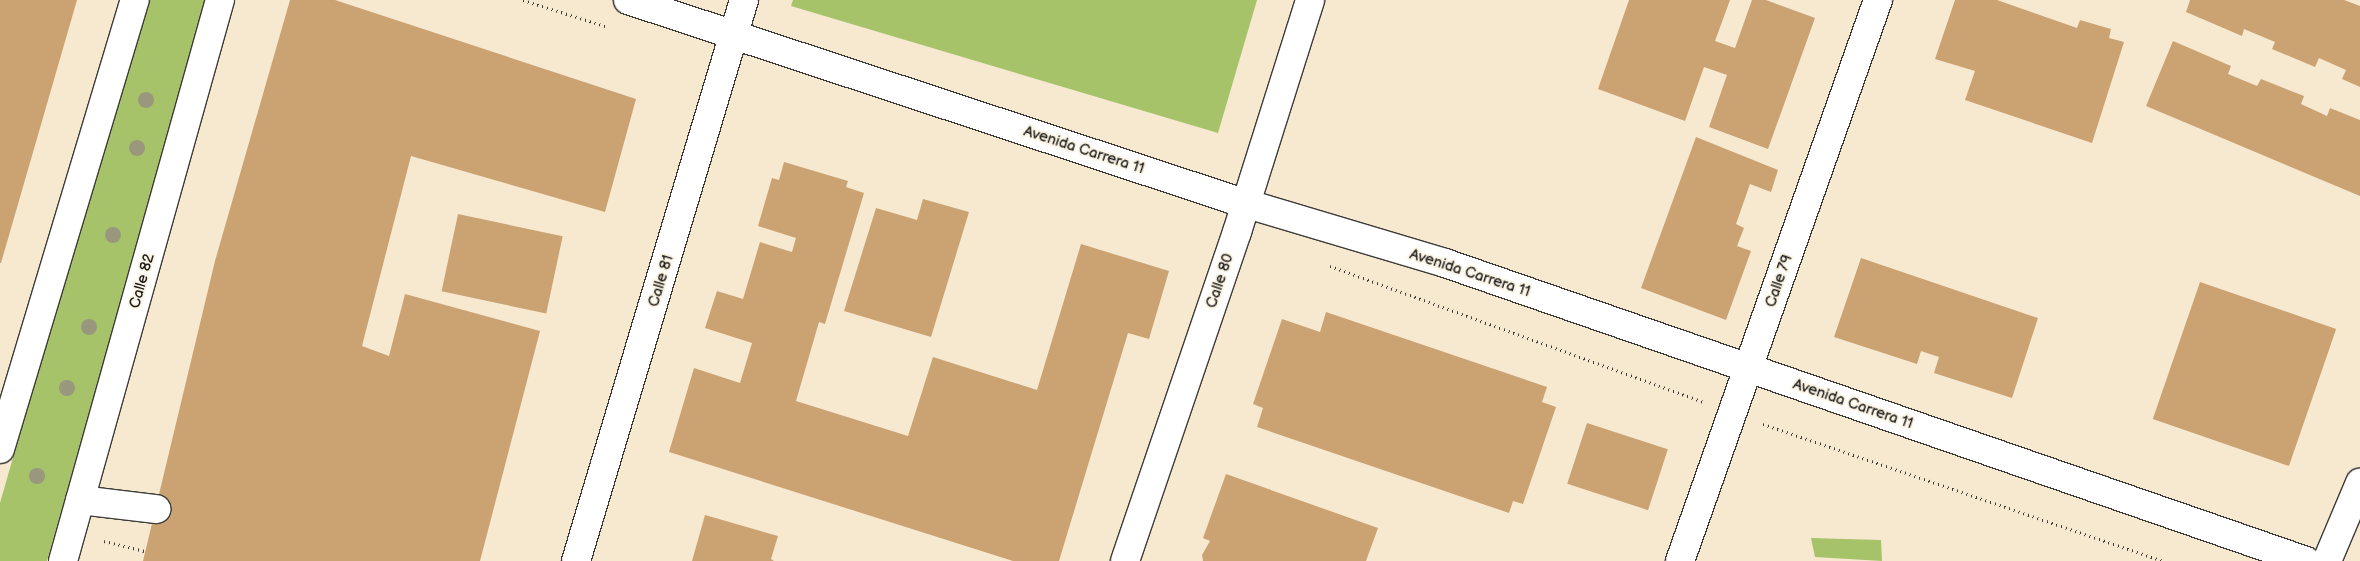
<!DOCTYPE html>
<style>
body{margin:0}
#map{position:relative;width:2360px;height:561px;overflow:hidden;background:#f7e8d0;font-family:"Balsamiq Sans",sans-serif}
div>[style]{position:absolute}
.green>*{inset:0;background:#a6c36a}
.building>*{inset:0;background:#cba373;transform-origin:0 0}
.path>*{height:3px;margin-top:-1.5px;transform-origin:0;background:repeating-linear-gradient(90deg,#3d3b37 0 1px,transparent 0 5px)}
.roads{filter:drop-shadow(1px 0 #3d3b37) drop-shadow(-1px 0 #3d3b37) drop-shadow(0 1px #3d3b37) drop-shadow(0 -1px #3d3b37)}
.minor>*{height:28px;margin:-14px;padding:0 14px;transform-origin:14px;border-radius:14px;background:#fff}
.major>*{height:28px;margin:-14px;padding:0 14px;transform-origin:14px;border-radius:14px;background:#fff}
.trees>*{width:16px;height:16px;margin:-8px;border-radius:50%;background:#99987c}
span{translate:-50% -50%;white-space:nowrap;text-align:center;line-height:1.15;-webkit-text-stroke:4px #fcf5e5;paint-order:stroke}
.street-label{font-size:15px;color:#1c1c1c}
</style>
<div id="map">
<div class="green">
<div style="clip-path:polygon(144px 0,207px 0,47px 561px,0 561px,0 503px)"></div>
<div style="clip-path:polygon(793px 0,1257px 0,1218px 133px,791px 6px)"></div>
<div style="clip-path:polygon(1811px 538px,1881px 540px,1882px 561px,1815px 557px)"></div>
</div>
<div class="building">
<div style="clip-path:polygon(0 0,77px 0,1px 263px,0 263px)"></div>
<div style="clip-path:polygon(290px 0,335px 0,636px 99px,605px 212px,411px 156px,362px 346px,389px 356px,405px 294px,540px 331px,480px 561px,143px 561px,215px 261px)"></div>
<div style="clip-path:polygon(1629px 0,1730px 0,1715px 41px,1735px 48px,1752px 0,1766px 0,1815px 18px,1768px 149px,1709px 127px,1727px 75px,1704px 67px,1685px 121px,1598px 89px)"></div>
<div style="clip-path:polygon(1955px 0,1997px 0,2077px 28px,2080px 20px,2111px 29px,2109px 38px,2124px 42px,2092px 143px,1965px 100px,1975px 71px,1935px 59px)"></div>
<div style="clip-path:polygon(2190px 0,2344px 0,2360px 6px,2360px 87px,2342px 79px,2346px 70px,2319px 58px,2315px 67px,2272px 49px,2275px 42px,2244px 29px,2242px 36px,2186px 12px)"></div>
<div style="clip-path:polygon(2173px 41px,2231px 66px,2228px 74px,2257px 86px,2261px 79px,2304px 96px,2301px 104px,2327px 116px,2330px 108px,2360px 120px,2360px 196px,2146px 106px)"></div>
<div style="clip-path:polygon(1696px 137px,1778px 170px,1771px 192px,1750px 184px,1736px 224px,1744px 228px,1737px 246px,1751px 251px,1726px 320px,1641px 288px)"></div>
<div style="clip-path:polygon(784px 162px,848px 181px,846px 187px,864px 193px,825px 324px,819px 322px,796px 401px,908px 436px,933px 357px,1037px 390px,1081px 244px,1169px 271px,1149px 339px,1128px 333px,1059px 561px,1013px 561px,669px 452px,694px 368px,740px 383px,752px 343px,705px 328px,717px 291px,743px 299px,760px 242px,792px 252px,796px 238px,758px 226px,772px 178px,779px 180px)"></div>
<div style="clip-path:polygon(923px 199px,969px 212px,931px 337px,844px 311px,876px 208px,917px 220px)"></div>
<div style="left:458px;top:214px;width:107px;height:79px;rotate:12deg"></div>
<div style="clip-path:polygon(1861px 258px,2038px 318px,2012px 398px,1934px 373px,1939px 357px,1921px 351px,1917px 364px,1834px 337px)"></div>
<div style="left:2200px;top:282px;width:144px;height:145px;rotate:19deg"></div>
<div style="clip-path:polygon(1326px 312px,1547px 387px,1542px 402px,1556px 407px,1523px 504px,1513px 501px,1509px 513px,1257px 427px,1263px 408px,1253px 404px,1282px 319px,1320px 332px)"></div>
<div style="left:1587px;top:423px;width:85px;height:64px;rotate:18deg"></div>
<div style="clip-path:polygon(1226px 474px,1378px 528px,1366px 561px,1203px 561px,1202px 555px,1210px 541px,1203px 538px)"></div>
<div style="clip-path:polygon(705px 515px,778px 536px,771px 559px,774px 561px,692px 561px)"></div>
</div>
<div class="path">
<div style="left:523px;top:0;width:89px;rotate:17.6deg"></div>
<div style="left:1330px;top:266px;width:397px;rotate:20deg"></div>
<div style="left:1763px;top:424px;width:423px;rotate:18.9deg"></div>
<div style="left:104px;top:541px;width:42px;rotate:13.7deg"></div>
</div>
<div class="roads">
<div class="minor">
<div style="left:0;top:449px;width:469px;rotate:-73.3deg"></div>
<div style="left:80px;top:500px;width:77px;rotate:6.8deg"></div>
<div style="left:576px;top:561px;width:586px;rotate:-73.33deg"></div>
<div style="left:1125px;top:561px;width:348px;rotate:-71.2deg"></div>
<div style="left:1237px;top:232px;width:243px;rotate:-72.5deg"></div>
<div style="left:1680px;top:561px;width:595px;rotate:-70.56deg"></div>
<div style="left:2327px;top:561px;width:85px;rotate:-67.1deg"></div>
</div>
<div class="major">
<div style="left:628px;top:0;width:638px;rotate:18.26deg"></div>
<div style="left:1234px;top:200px;width:220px;rotate:16.6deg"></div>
<div style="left:1445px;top:263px;width:911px;rotate:19.09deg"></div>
<div style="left:63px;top:561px;width:583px;rotate:-74.37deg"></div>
</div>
</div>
<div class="trees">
<div style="left:146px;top:100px"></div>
<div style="left:137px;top:148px"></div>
<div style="left:113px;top:235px"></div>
<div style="left:89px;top:327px"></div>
<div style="left:67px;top:388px"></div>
<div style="left:37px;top:476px"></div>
</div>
<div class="street-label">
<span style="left:1084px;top:150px;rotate:18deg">Avenida Carrera 11</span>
<span style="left:1470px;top:273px;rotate:18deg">Avenida Carrera 11</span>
<span style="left:142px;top:281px;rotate:-74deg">Calle 82</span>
<span style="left:661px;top:281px;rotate:-73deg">Calle 81</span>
<span style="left:1220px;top:281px;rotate:-71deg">Calle 80</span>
<span style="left:1779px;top:281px;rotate:-71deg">Calle 79</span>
<span style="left:1853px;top:404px;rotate:19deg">Avenida Carrera 11</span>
</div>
</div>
